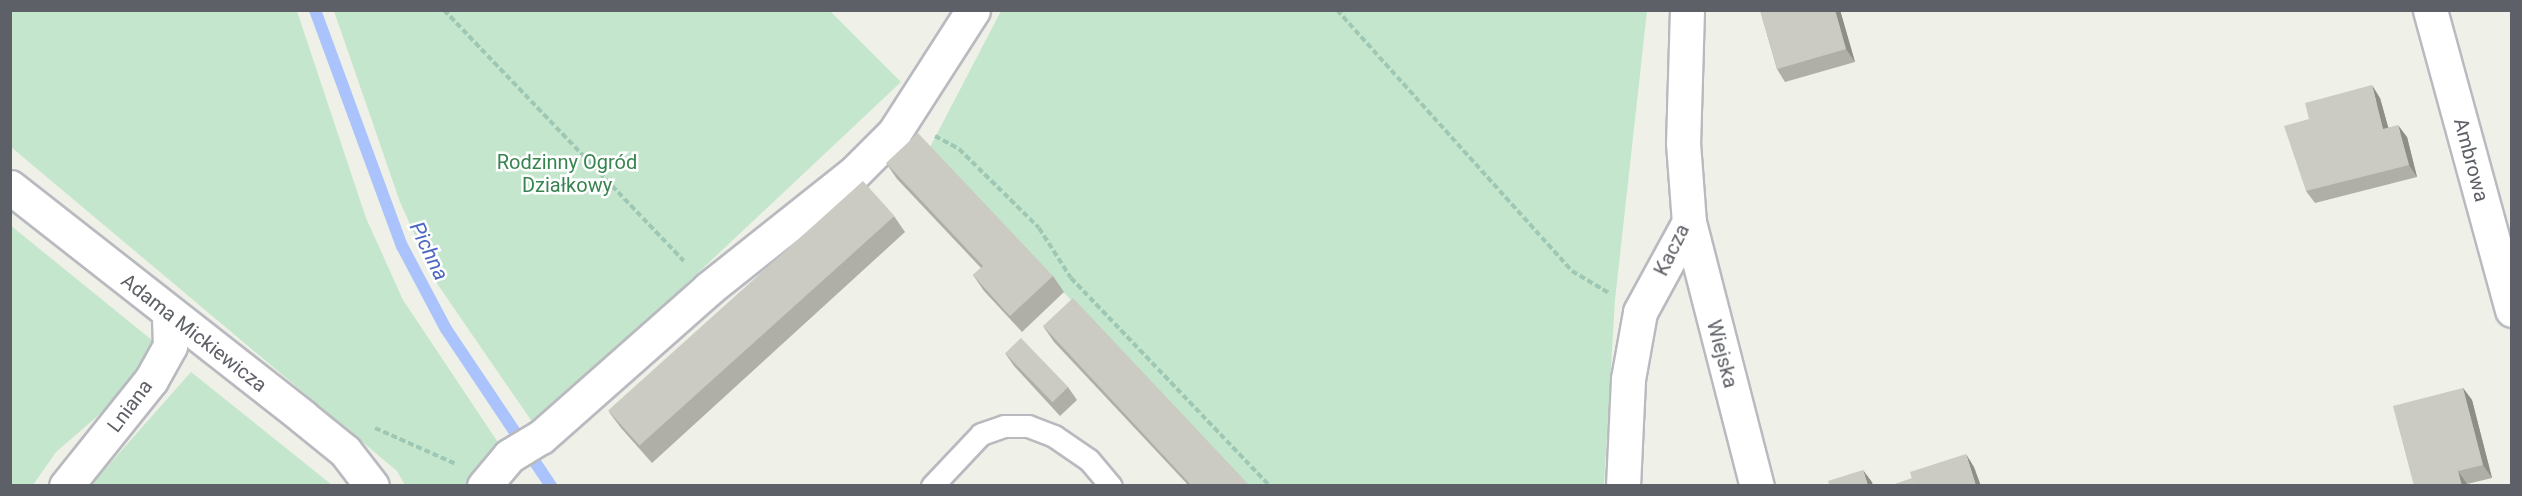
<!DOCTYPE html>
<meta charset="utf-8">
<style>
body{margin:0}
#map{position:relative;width:2522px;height:496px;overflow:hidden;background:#eff0e7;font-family:Roboto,sans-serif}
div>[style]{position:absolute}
.green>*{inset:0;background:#c4e6cd}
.stream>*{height:12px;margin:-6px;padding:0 6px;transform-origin:6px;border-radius:6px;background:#aac3fc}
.path>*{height:4px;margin-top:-2px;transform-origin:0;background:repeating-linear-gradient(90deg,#9ec7b4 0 6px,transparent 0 9px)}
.roads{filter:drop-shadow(2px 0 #b9bac0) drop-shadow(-2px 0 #b9bac0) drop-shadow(0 2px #b9bac0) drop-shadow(0 -2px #b9bac0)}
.service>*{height:21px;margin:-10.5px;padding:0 10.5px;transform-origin:10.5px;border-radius:10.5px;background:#fff}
.minor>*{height:33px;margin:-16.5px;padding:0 16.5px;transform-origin:16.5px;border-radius:16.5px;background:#fff}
.wall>*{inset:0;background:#afafa8}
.shaded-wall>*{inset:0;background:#8e8e88}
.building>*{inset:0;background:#cbcbc3;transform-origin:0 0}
span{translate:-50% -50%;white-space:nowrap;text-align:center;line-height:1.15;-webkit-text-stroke:5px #fff;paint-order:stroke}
.street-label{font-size:20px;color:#5e6067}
.park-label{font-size:20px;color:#388450}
.water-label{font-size:21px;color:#4c66c1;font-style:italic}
.frame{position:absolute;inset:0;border:12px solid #5e6067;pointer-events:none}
</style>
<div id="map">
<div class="green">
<div style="clip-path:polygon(10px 11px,297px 11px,366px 218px,403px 300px,501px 447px,467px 485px,405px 485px,397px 471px,11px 147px)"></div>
<div style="clip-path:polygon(334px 11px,830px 11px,901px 82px,535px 426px,436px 282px,400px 202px)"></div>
<div style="clip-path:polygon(1001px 11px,1647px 11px,1615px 300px,1604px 485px,1245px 485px,929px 149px)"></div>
<div style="clip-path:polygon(10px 225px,158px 345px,115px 401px,56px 452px,33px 485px,11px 485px)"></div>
<div style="clip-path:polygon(191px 372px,332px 485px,91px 485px)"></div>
</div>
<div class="stream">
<div style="left:315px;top:10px;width:252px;rotate:69.8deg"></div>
<div style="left:402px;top:246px;width:94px;rotate:62.1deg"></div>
<div style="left:446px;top:329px;width:189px;rotate:56.2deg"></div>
</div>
<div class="path">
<div style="left:444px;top:10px;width:347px;rotate:46.3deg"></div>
<div style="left:1337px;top:10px;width:351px;rotate:48deg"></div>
<div style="left:1572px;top:271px;width:43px;rotate:30.7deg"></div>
<div style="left:935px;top:136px;width:27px;rotate:28deg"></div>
<div style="left:959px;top:149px;width:112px;rotate:44.6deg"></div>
<div style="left:1039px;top:228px;width:59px;rotate:57.4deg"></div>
<div style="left:1071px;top:278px;width:288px;rotate:46.3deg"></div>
<div style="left:375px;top:428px;width:89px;rotate:24deg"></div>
</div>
<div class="roads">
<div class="service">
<div style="left:932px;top:486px;width:71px;rotate:-46.7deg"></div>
<div style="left:981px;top:434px;width:24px;rotate:-19deg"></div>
<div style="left:1004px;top:426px;width:24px"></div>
<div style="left:1028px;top:426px;width:28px;rotate:21deg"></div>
<div style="left:1054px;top:436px;width:42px;rotate:34.4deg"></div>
<div style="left:1089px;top:460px;width:34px;rotate:50deg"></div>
</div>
<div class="minor">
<div style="left:1687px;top:10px;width:133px;rotate:91.7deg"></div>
<div style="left:1683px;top:143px;width:79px;rotate:85.7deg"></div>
<div style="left:1689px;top:222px;width:273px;rotate:75.6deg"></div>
<div style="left:2430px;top:10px;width:311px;rotate:74.7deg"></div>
<div style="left:10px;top:187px;width:372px;rotate:38.1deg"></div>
<div style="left:303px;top:417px;width:54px;rotate:39deg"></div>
<div style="left:345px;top:451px;width:44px;rotate:52.4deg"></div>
<div style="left:66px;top:486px;width:136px;rotate:-51.3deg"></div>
<div style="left:151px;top:380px;width:39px;rotate:-61deg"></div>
<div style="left:170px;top:346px;width:30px;rotate:-92deg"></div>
<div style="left:484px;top:486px;width:39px;rotate:-50deg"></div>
<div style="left:509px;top:456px;width:37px;rotate:-31deg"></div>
<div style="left:541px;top:437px;width:223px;rotate:-41.5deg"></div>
<div style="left:708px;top:289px;width:186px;rotate:-38.5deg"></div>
<div style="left:854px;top:173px;width:57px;rotate:-45deg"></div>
<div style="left:894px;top:133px;width:146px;rotate:-57.3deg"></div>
<div style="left:1623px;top:486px;width:107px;rotate:-87.3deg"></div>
<div style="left:1628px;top:379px;width:68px;rotate:-79.8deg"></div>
<div style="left:1640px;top:312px;width:102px;rotate:-61.4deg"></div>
</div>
</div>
<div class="wall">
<div style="clip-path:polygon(1760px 10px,1840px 10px,1855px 62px,1785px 82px,1777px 69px)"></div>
<div style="clip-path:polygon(2380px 98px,2388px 127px,2407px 137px,2417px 177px,2315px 203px,2306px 191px)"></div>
<div style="clip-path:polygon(886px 163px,1053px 276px,1064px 292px,1022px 332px,984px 291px,973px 275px,981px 268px,897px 179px)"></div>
<div style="clip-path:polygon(894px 216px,905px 232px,652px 463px,621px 428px,609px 412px)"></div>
<div style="clip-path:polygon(1043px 326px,1250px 486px,1189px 486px,1054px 342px)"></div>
<div style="clip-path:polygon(1005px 353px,1068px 387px,1077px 400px,1060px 416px,1014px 366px)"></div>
<div style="clip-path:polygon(2463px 388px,2472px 400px,2492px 478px,2467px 484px,2414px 486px)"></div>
</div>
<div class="shaded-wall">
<div style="clip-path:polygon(1835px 10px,1840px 10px,1855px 62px,1846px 49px)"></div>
<div style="clip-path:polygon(2372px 85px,2380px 98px,2392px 141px,2383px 129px)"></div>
<div style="clip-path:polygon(2398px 125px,2407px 137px,2417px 177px,2409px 165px)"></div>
<div style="clip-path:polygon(2463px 388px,2472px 400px,2492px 478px,2483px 465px)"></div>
<div style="clip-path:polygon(1966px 454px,1974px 467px,1981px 486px,1976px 486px)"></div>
<div style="clip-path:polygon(1863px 470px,1872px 482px,1873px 486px,1868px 486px)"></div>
<div style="clip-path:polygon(2458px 471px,2467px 484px,2467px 486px,2462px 486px)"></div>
</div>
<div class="building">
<div style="clip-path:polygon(1760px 10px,1835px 10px,1846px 49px,1777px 69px)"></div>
<div style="clip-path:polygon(2372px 85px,2383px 129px,2398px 125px,2409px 165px,2306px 191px,2284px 126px,2309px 119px,2305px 103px)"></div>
<div style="clip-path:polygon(918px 133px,1053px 276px,1010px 316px,973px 275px,983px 266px,886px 163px)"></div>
<div style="left:863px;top:181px;width:47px;height:343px;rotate:48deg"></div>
<div style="clip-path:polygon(1073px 298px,1250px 486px,1192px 486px,1043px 326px)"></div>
<div style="left:1021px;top:338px;width:68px;height:22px;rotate:46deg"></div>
<div style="clip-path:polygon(2463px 388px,2483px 465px,2458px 471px,2462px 486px,2414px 486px,2393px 406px)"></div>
<div style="clip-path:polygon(1966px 454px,1976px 486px,1914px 486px,1910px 472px)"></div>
<div style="clip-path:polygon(1863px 470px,1868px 486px,1830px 486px,1828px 481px)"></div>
<div style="clip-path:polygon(1912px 478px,1914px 486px,1889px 486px)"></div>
</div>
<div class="street-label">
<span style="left:2471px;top:160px;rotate:75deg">Ambrowa</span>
<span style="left:1672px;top:250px;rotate:-64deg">Kacza</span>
<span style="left:194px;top:333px;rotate:38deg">Adama Mickiewicza</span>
<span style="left:1722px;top:354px;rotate:75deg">Wiejska</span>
<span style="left:130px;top:406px;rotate:-53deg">Lniana</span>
</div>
<div class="park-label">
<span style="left:567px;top:174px">Rodzinny Ogród<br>Działkowy</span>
</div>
<div class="water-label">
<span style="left:429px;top:251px;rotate:64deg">Pichna</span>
</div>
<div class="frame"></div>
</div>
